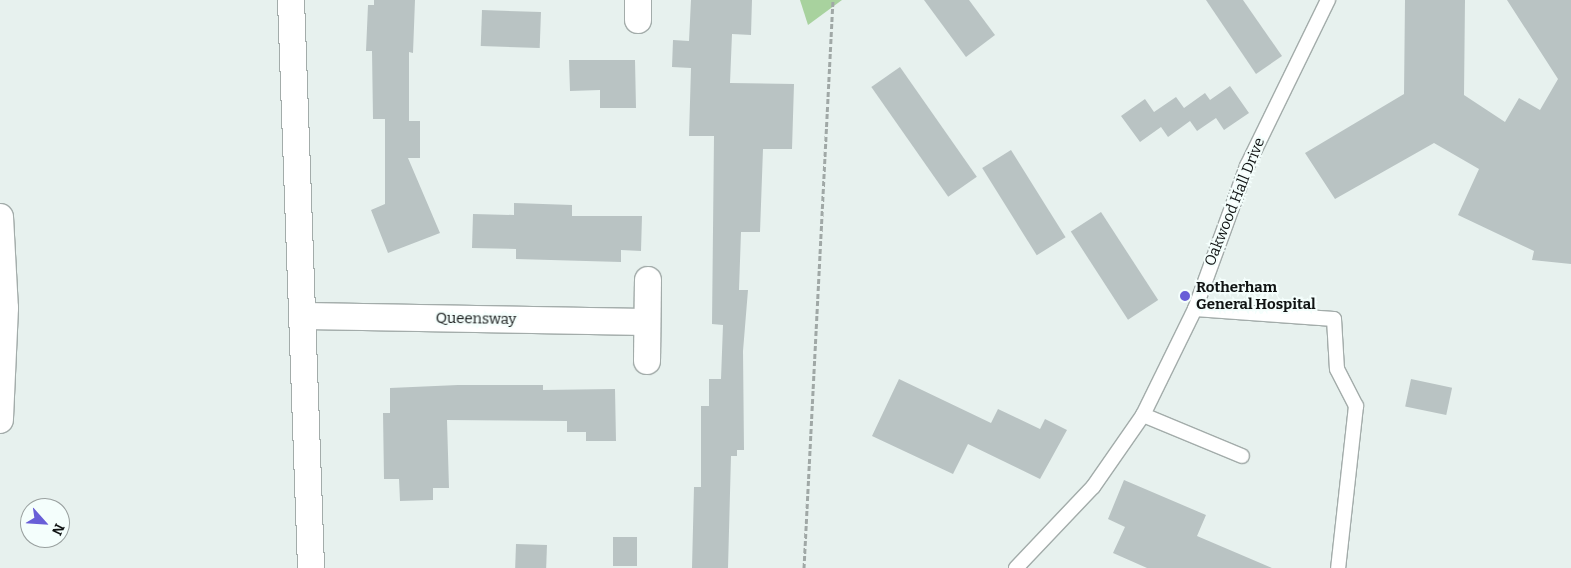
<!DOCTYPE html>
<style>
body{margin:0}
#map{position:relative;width:1571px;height:568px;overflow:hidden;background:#e7f1ee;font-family:Bitter,serif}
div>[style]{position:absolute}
.green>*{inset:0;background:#a8d29e}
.building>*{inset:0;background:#b9c3c3;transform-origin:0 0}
.path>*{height:3px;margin-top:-1.5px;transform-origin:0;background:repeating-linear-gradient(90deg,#a0a8a6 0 5px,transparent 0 7.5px)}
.roads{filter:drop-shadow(1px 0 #a3acaa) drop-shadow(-1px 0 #a3acaa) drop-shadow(0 1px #a3acaa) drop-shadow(0 -1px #a3acaa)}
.service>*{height:14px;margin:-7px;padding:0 7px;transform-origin:7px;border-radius:7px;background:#fff}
.minor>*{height:26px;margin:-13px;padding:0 13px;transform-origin:13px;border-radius:13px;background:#fff}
.dots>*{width:14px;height:14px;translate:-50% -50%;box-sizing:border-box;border:2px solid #f4fefc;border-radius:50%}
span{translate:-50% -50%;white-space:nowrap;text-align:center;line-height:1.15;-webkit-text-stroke:4px #f4fefc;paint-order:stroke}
.street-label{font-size:15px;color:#101313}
.poi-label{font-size:15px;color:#101313;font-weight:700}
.left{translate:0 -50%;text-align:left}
.north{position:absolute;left:20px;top:498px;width:50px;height:50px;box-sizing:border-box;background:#f4fefc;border:1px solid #99a09f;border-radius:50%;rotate:116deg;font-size:14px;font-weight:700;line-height:20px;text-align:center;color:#101313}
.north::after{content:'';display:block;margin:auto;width:18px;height:22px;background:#685ed7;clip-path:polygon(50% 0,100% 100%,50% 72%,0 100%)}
</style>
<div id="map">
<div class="green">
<div style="clip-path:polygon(800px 0,842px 0,808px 25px)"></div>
</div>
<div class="building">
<div style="clip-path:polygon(374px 0,415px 0,413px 53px,409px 52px,409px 121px,420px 121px,420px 158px,408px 158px,440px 233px,388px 253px,371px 210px,385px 204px,385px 119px,373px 119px,372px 51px,366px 51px,368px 5px,374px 5px)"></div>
<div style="clip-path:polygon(691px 0,752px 0,751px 35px,732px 34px,730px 83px,794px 84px,792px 149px,763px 149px,760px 232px,741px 232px,739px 290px,748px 290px,743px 351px,744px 450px,737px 450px,737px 456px,731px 456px,728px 568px,692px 568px,694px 487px,701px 487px,701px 406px,709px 406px,709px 379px,721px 379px,723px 325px,712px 324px,714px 136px,689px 136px,691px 68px,672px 67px,673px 40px,689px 41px)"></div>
<div style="clip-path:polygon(924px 0,969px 0,995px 35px,966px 57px)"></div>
<div style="clip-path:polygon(1206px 0,1243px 0,1282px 56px,1256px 74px)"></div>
<div style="clip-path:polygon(1405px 0,1465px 0,1464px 95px,1505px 122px,1519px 98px,1540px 110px,1558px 79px,1507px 0,1571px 0,1571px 264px,1532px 260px,1534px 251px,1458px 215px,1479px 169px,1434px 143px,1335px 199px,1305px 153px,1404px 94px)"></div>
<div style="left:482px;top:10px;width:59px;height:36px;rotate:2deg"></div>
<div style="clip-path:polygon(569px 60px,635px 60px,636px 108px,600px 108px,600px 90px,570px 91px)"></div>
<div style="left:900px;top:67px;width:134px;height:35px;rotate:55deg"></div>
<div style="clip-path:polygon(1230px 86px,1249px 113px,1224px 130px,1216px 118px,1197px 131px,1190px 121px,1168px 137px,1161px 127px,1140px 142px,1121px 116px,1145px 99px,1154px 112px,1176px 97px,1184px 108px,1205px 93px,1210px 100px)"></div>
<div style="left:1011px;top:150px;width:103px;height:34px;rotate:58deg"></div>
<div style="clip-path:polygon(514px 203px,572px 205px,572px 216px,642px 216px,641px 251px,621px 250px,621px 262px,516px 259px,516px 249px,472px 248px,473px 214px,514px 215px)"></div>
<div style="left:1101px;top:212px;width:105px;height:36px;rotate:57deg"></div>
<div style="clip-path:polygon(899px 379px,991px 423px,998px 409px,1040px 429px,1045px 419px,1067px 430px,1040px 479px,968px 444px,953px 474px,872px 436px)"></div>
<div style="left:1411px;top:379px;width:42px;height:28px;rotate:12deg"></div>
<div style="clip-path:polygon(458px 385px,543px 385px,543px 390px,615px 389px,616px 441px,586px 441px,586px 432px,567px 432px,567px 421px,447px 420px,449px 488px,433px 488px,433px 500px,400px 501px,399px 479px,384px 479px,383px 413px,390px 413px,390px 388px)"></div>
<div style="clip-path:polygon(1124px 480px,1206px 515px,1197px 536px,1272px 568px,1147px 568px,1113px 553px,1125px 527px,1108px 519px)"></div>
<div style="left:613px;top:537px;width:24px;height:29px"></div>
<div style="left:516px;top:544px;width:31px;height:24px;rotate:2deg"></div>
</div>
<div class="path">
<div style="left:804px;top:568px;width:569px;rotate:-87.08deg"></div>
</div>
<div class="roads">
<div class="service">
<div style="left:1195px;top:309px;width:139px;rotate:4.1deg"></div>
<div style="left:1334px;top:319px;width:50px;rotate:86.6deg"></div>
<div style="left:1337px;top:369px;width:42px;rotate:62.8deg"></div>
<div style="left:1356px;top:406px;width:163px;rotate:96.3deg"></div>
<div style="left:1143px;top:415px;width:107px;rotate:22.5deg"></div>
<div style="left:1016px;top:568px;width:112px;rotate:-46.5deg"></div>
<div style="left:1093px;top:487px;width:88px;rotate:-55.2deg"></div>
<div style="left:1143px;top:415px;width:118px;rotate:-63.9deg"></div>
<div style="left:1195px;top:309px;width:152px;rotate:-70deg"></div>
<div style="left:1247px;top:166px;width:185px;rotate:-64deg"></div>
</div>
<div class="minor">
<div style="left:291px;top:0;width:568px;rotate:87.98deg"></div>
<div style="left:638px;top:20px;width:20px;rotate:-90deg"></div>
<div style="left:0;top:217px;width:91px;rotate:86.9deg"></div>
<div style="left:5px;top:308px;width:112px;rotate:92.6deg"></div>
<div style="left:305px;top:316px;width:342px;rotate:1deg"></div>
<div style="left:647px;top:361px;width:81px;rotate:-89.3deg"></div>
</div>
</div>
<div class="dots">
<div style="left:1185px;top:296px;background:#685ed7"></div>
</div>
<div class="street-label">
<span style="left:1235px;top:202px;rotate:-68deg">Oakwood Hall Drive</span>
<span style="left:476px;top:319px;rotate:1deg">Queensway</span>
</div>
<div class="poi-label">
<span class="left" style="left:1196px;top:296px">Rotherham<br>General Hospital</span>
</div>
<div class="north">N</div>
</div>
